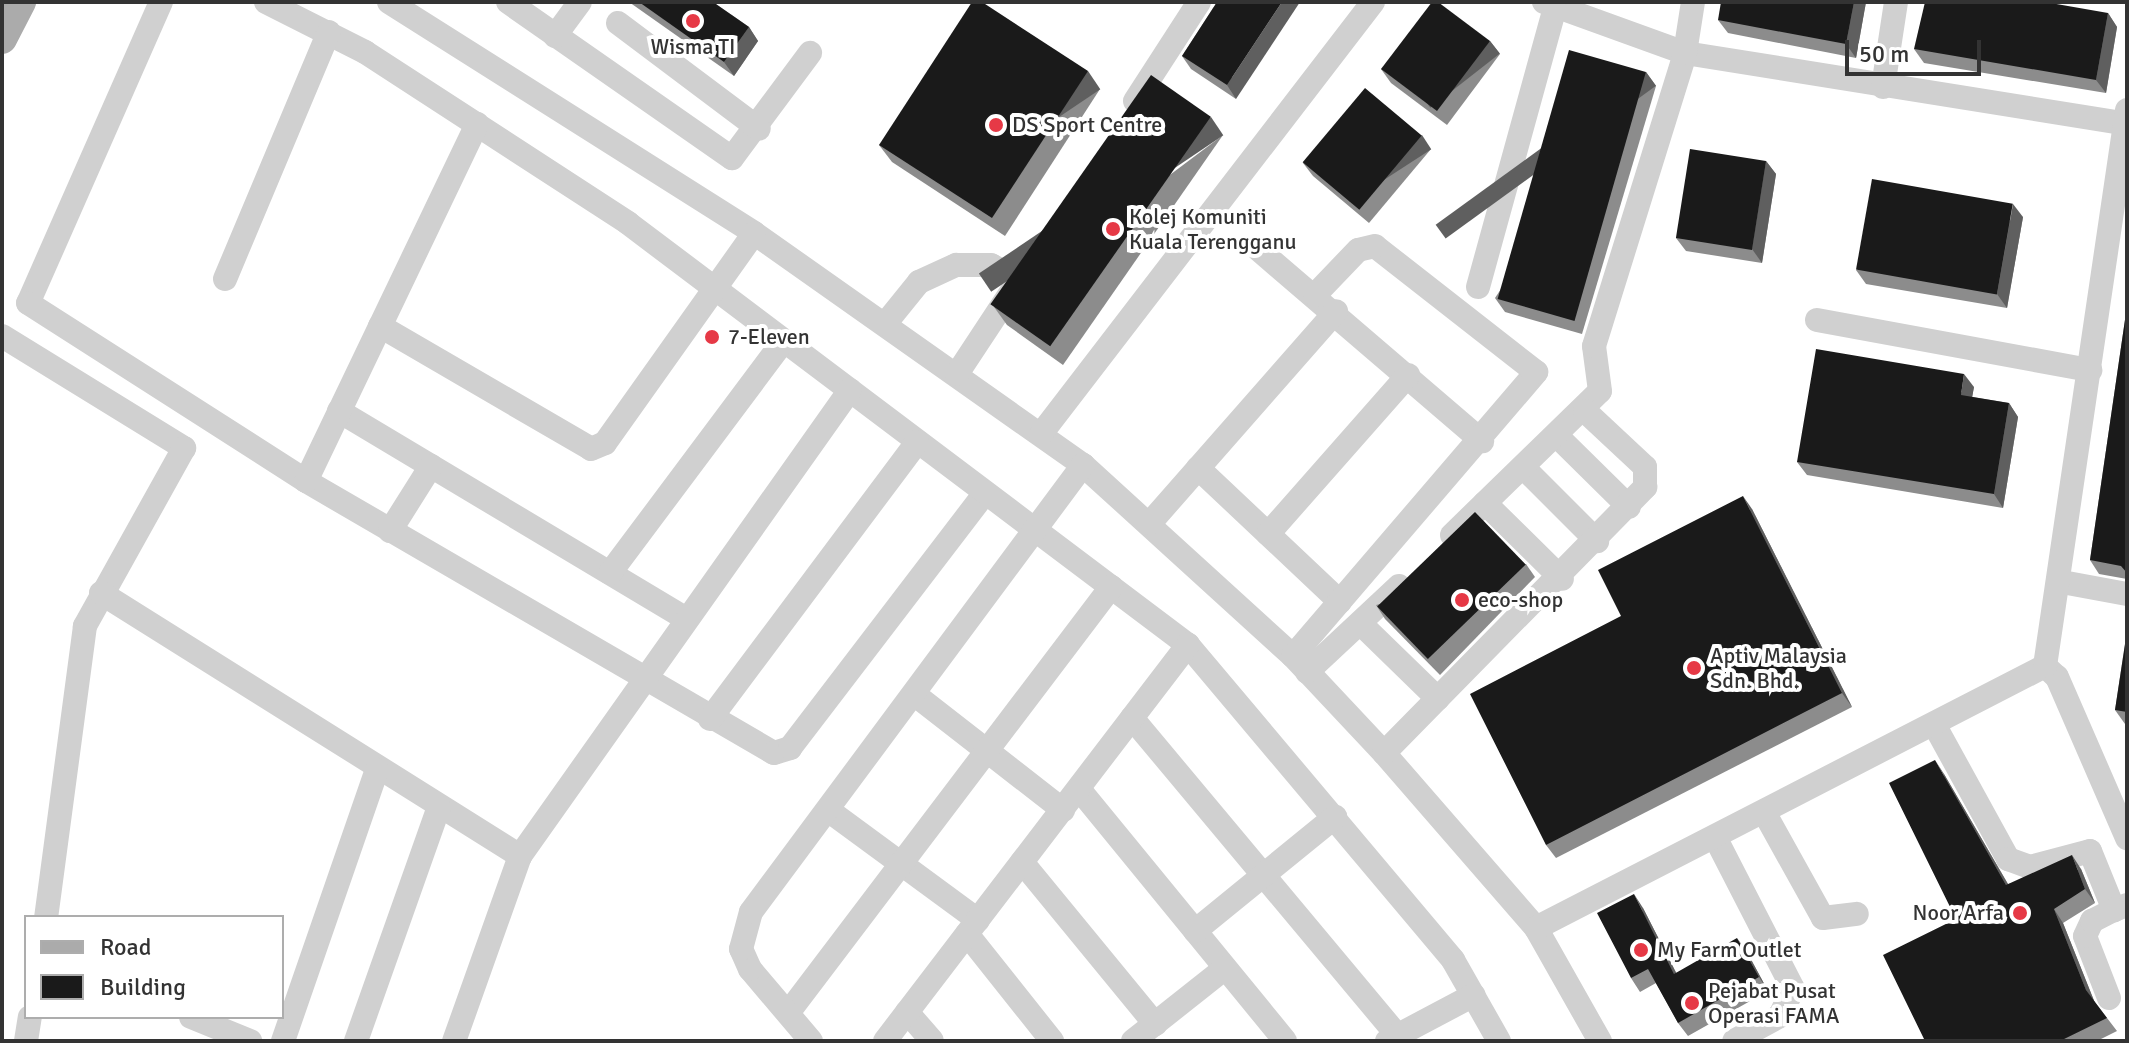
<!DOCTYPE html>
<style>
body{margin:0}
#map{position:relative;width:2129px;height:1043px;overflow:hidden;background:#fff;font-family:Signika,sans-serif}
div>[style]{position:absolute}
.minor>*{height:24px;margin:-12px;padding:0 12px;transform-origin:12px;border-radius:12px;background:#d0d0d0}
.major>*{height:30px;margin:-15px;padding:0 15px;transform-origin:15px;border-radius:15px;background:#ababab}
.wall>*{inset:0;background:#8c8c8c}
.shaded-wall>*{inset:0;background:#5f5f5f;transform-origin:0 0}
.building>*{inset:0;background:#1a1a1a;transform-origin:0 0}
.dots>*{width:22px;height:22px;translate:-50% -50%;box-sizing:border-box;border:4px solid #fff;border-radius:50%}
span{translate:-50% -50%;white-space:nowrap;text-align:center;line-height:1.15;-webkit-text-stroke:8px #fff;paint-order:stroke}
.poi-label{font-size:22px;color:#333}
.left{translate:0 -50%;text-align:left}
.right{translate:-100% -50%;text-align:right}
.frame{position:absolute;inset:0;border:4px solid #333;pointer-events:none}
.legend{position:absolute;left:24px;top:915px;width:260px;height:104px;box-sizing:border-box;background:#fff;border:2px solid #adadad;margin:0;padding:10px 14px;list-style:none;font-size:24px;color:#333}
.legend li{display:flex;align-items:center;gap:16px;height:40px}
.legend b{width:40px;border:2px solid #adadad}
.scale{position:absolute;left:1845px;top:40px;width:136px;height:36px;box-sizing:border-box;border:4px solid #333;border-top:0;padding-left:10px;font-size:24px;line-height:28px;white-space:nowrap;color:#333;-webkit-text-stroke:6px #fff;paint-order:stroke}
</style>
<div id="map">
<div class="minor">
<div style="left:161px;top:2px;width:329px;rotate:113.8deg"></div>
<div style="left:28px;top:303px;width:330px;rotate:32.6deg"></div>
<div style="left:306px;top:481px;width:541px;rotate:30.17deg"></div>
<div style="left:774px;top:753px;width:17px;rotate:-17deg"></div>
<div style="left:790px;top:748px;width:320px;rotate:-52.6deg"></div>
<div style="left:266px;top:2px;width:111px;rotate:26.8deg"></div>
<div style="left:365px;top:52px;width:314px;rotate:33deg"></div>
<div style="left:628px;top:223px;width:701px;rotate:37deg"></div>
<div style="left:1188px;top:645px;width:412px;rotate:49.9deg"></div>
<div style="left:1453px;top:960px;width:93px;rotate:60.4deg"></div>
<div style="left:389px;top:2px;width:432px;rotate:32.3deg"></div>
<div style="left:754px;top:233px;width:403px;rotate:35.2deg"></div>
<div style="left:1083px;top:465px;width:284px;rotate:42.3deg"></div>
<div style="left:1293px;top:656px;width:133px;rotate:46.8deg"></div>
<div style="left:1384px;top:753px;width:232px;rotate:49deg"></div>
<div style="left:1536px;top:928px;width:130px;rotate:60.5deg"></div>
<div style="left:508px;top:2px;width:273px;rotate:34.9deg"></div>
<div style="left:732px;top:158px;width:131px;rotate:-53.4deg"></div>
<div style="left:1544px;top:2px;width:150px;rotate:19.9deg"></div>
<div style="left:1685px;top:53px;width:448px;rotate:9.1deg"></div>
<div style="left:618px;top:23px;width:176px;rotate:36.9deg"></div>
<div style="left:555px;top:36px;width:42px;rotate:-53.7deg"></div>
<div style="left:1883px;top:87px;width:86px;rotate:-81.3deg"></div>
<div style="left:1135px;top:101px;width:118px;rotate:-57.1deg"></div>
<div style="left:1259px;top:250px;width:294px;rotate:40.6deg"></div>
<div style="left:225px;top:279px;width:268px;rotate:-67.2deg"></div>
<div style="left:1478px;top:287px;width:289px;rotate:-74.6deg"></div>
<div style="left:1817px;top:320px;width:278px;rotate:10.4deg"></div>
<div style="left:885px;top:324px;width:54px;rotate:-51deg"></div>
<div style="left:919px;top:282px;width:41px;rotate:-24.7deg"></div>
<div style="left:956px;top:265px;width:35px"></div>
<div style="left:991px;top:265px;width:31px;rotate:29deg"></div>
<div style="left:380px;top:326px;width:244px;rotate:30.2deg"></div>
<div style="left:591px;top:449px;width:15px;rotate:-23deg"></div>
<div style="left:605px;top:443px;width:257px;rotate:-54.6deg"></div>
<div style="left:2px;top:336px;width:214px;rotate:31.6deg"></div>
<div style="left:184px;top:448px;width:204px;rotate:119.1deg"></div>
<div style="left:85px;top:626px;width:294px;rotate:97.6deg"></div>
<div style="left:957px;top:374px;width:105px;rotate:-56.6deg"></div>
<div style="left:339px;top:411px;width:405px;rotate:30.9deg"></div>
<div style="left:1041px;top:434px;width:545px;rotate:-52.46deg"></div>
<div style="left:1557px;top:436px;width:101px;rotate:44.6deg"></div>
<div style="left:1523px;top:467px;width:105px;rotate:45deg"></div>
<div style="left:1198px;top:468px;width:195px;rotate:43.3deg"></div>
<div style="left:306px;top:481px;width:396px;rotate:-64.4deg"></div>
<div style="left:1485px;top:503px;width:108px;rotate:44.6deg"></div>
<div style="left:1150px;top:523px;width:282px;rotate:-48.7deg"></div>
<div style="left:390px;top:531px;width:77px;rotate:-57.8deg"></div>
<div style="left:1268px;top:534px;width:212px;rotate:-48.6deg"></div>
<div style="left:1452px;top:535px;width:206px;rotate:-44.2deg"></div>
<div style="left:1600px;top:391px;width:45px;rotate:-97.6deg"></div>
<div style="left:1594px;top:346px;width:307px;rotate:-72.7deg"></div>
<div style="left:1685px;top:53px;width:52px;rotate:-81.1deg"></div>
<div style="left:610px;top:573px;width:289px;rotate:-53.2deg"></div>
<div style="left:2062px;top:582px;width:66px;rotate:10.5deg"></div>
<div style="left:101px;top:593px;width:495px;rotate:32.1deg"></div>
<div style="left:520px;top:856px;width:196px;rotate:109.6deg"></div>
<div style="left:1361px;top:624px;width:107px;rotate:44.2deg"></div>
<div style="left:1293px;top:656px;width:374px;rotate:-49.4deg"></div>
<div style="left:1536px;top:372px;width:204px;rotate:-142deg"></div>
<div style="left:1375px;top:246px;width:17px;rotate:167deg"></div>
<div style="left:1358px;top:250px;width:62px;rotate:133.7deg"></div>
<div style="left:2045px;top:666px;width:16px;rotate:43deg"></div>
<div style="left:2057px;top:677px;width:176px;rotate:66.5deg"></div>
<div style="left:1307px;top:672px;width:126px;rotate:-43.1deg"></div>
<div style="left:914px;top:694px;width:189px;rotate:37.9deg"></div>
<div style="left:1132px;top:718px;width:413px;rotate:50.1deg"></div>
<div style="left:710px;top:719px;width:346px;rotate:-53.2deg"></div>
<div style="left:1935px;top:726px;width:152px;rotate:61.2deg"></div>
<div style="left:2008px;top:859px;width:23px;rotate:20deg"></div>
<div style="left:2030px;top:867px;width:62px;rotate:-14.9deg"></div>
<div style="left:2090px;top:851px;width:64px;rotate:67.9deg"></div>
<div style="left:2114px;top:910px;width:14px;rotate:-21deg"></div>
<div style="left:1384px;top:753px;width:373px;rotate:-45.5deg"></div>
<div style="left:1645px;top:487px;width:20px;rotate:-90deg"></div>
<div style="left:1645px;top:467px;width:82px;rotate:-137deg"></div>
<div style="left:1079px;top:789px;width:325px;rotate:50.7deg"></div>
<div style="left:828px;top:810px;width:186px;rotate:36.3deg"></div>
<div style="left:1764px;top:812px;width:121px;rotate:60.9deg"></div>
<div style="left:1823px;top:918px;width:34px;rotate:-7deg"></div>
<div style="left:1715px;top:837px;width:171px;rotate:62.8deg"></div>
<div style="left:1793px;top:989px;width:30px;rotate:116deg"></div>
<div style="left:1780px;top:1016px;width:52px;rotate:151.5deg"></div>
<div style="left:520px;top:856px;width:571px;rotate:-54.7deg"></div>
<div style="left:1022px;top:862px;width:210px;rotate:50.6deg"></div>
<div style="left:1536px;top:928px;width:572px;rotate:-27.24deg"></div>
<div style="left:2045px;top:666px;width:562px;rotate:-81.61deg"></div>
<div style="left:1195px;top:931px;width:181px;rotate:-39.2deg"></div>
<div style="left:967px;top:934px;width:137px;rotate:51.5deg"></div>
<div style="left:2109px;top:998px;width:66px;rotate:-111.2deg"></div>
<div style="left:2085px;top:936px;width:17px;rotate:-65deg"></div>
<div style="left:2092px;top:921px;width:25px;rotate:-27deg"></div>
<div style="left:907px;top:1012px;width:38px;rotate:49deg"></div>
<div style="left:788px;top:1013px;width:535px;rotate:-52.83deg"></div>
<div style="left:191px;top:1017px;width:64px;rotate:22.1deg"></div>
<div style="left:26px;top:1041px;width:24px;rotate:-81deg"></div>
<div style="left:283px;top:1041px;width:287px;rotate:-70.9deg"></div>
<div style="left:356px;top:1041px;width:248px;rotate:-70.5deg"></div>
<div style="left:811px;top:1041px;width:94px;rotate:-130.3deg"></div>
<div style="left:750px;top:969px;width:22px;rotate:-114deg"></div>
<div style="left:741px;top:949px;width:38px;rotate:-75deg"></div>
<div style="left:751px;top:912px;width:557px;rotate:-53.4deg"></div>
<div style="left:885px;top:1041px;width:499px;rotate:-52.6deg"></div>
<div style="left:1133px;top:1041px;width:117px;rotate:-38.4deg"></div>
<div style="left:1387px;top:1041px;width:98px;rotate:-27.9deg"></div>
</div>
<div class="major">
<div style="left:2px;top:39px;width:42px;rotate:-62.8deg"></div>
</div>
<div class="wall">
<div style="clip-path:polygon(629px 2px,713px 2px,749px 27px,758px 41px,734px 76px)"></div>
<div style="clip-path:polygon(1217px 2px,1236px 99px,1191px 69px,1182px 56px)"></div>
<div style="clip-path:polygon(1866px 2px,1856px 58px,1728px 33px,1718px 20px)"></div>
<div style="clip-path:polygon(2108px 13px,2117px 27px,2106px 93px,1924px 63px,1914px 49px)"></div>
<div style="clip-path:polygon(1490px 41px,1500px 54px,1447px 125px,1391px 83px,1381px 69px)"></div>
<div style="clip-path:polygon(1646px 72px,1656px 86px,1582px 334px,1505px 312px,1495px 298px)"></div>
<div style="clip-path:polygon(1100px 89px,1005px 236px,892px 162px,879px 145px)"></div>
<div style="clip-path:polygon(1223px 135px,1063px 365px,1007px 325px,994px 307px)"></div>
<div style="clip-path:polygon(1431px 149px,1369px 223px,1313px 176px,1303px 163px)"></div>
<div style="clip-path:polygon(1766px 161px,1776px 174px,1762px 263px,1686px 251px,1676px 238px)"></div>
<div style="clip-path:polygon(2023px 217px,2007px 308px,1866px 284px,1856px 270px)"></div>
<div style="clip-path:polygon(2127px 306px,2127px 579px,2099px 574px,2090px 560px)"></div>
<div style="clip-path:polygon(1974px 387px,1972px 397px,2009px 403px,2018px 417px,2003px 508px,1807px 475px,1797px 462px)"></div>
<div style="clip-path:polygon(1752px 509px,1852px 707px,1556px 858px,1546px 845px,1621px 616px)"></div>
<div style="clip-path:polygon(1526px 564px,1535px 577px,1440px 675px,1385px 619px,1376px 605px)"></div>
<div style="clip-path:polygon(2127px 631px,2127px 724px,2125px 724px,2115px 710px)"></div>
<div style="clip-path:polygon(1944px 774px,2008px 884px,2081px 869px,2095px 903px,2063px 923px,2094px 1001px,2117px 1031px,2097px 1041px,1925px 1041px,1956px 919px)"></div>
<div style="clip-path:polygon(1643px 908px,1676px 973px,1747px 952px,1768px 991px,1688px 1036px,1678px 1023px,1656px 983px,1640px 992px,1631px 978px)"></div>
</div>
<div class="shaded-wall">
<div style="clip-path:polygon(1282px 2px,1300px 2px,1236px 99px,1227px 85px)"></div>
<div style="clip-path:polygon(1854px 2px,1866px 2px,1856px 58px,1846px 44px)"></div>
<div style="clip-path:polygon(2108px 13px,2117px 27px,2106px 93px,2096px 80px)"></div>
<div style="clip-path:polygon(749px 27px,758px 41px,734px 76px,724px 62px)"></div>
<div style="left:1490px;top:41px;width:16px;height:88px;rotate:52deg"></div>
<div style="left:1088px;top:71px;width:22px;height:176px;rotate:56deg"></div>
<div style="left:1646px;top:72px;width:17px;height:260px;rotate:54deg"></div>
<div style="left:1211px;top:117px;width:22px;height:280px;rotate:56deg"></div>
<div style="left:1422px;top:135px;width:17px;height:97px;rotate:57deg"></div>
<div style="clip-path:polygon(1766px 161px,1776px 174px,1762px 263px,1752px 249px)"></div>
<div style="clip-path:polygon(2013px 204px,2023px 217px,2007px 308px,1997px 294px)"></div>
<div style="clip-path:polygon(1964px 374px,1974px 387px,1970px 409px,1961px 395px)"></div>
<div style="clip-path:polygon(2009px 403px,2018px 417px,2003px 508px,1994px 494px)"></div>
<div style="clip-path:polygon(1743px 496px,1752px 509px,1852px 707px,1842px 693px)"></div>
<div style="clip-path:polygon(1935px 760px,1944px 774px,2016px 898px,2006px 885px)"></div>
<div style="clip-path:polygon(2072px 855px,2081px 869px,2095px 903px,2085px 889px)"></div>
<div style="clip-path:polygon(1634px 894px,1643px 908px,1684px 988px,1674px 974px)"></div>
<div style="clip-path:polygon(2054px 909px,2063px 923px,2095px 1003px,2086px 990px)"></div>
<div style="clip-path:polygon(1737px 938px,1747px 952px,1768px 991px,1759px 977px)"></div>
</div>
<div class="building">
<div style="clip-path:polygon(639px 2px,713px 2px,749px 27px,724px 62px)"></div>
<div style="clip-path:polygon(972px 2px,982px 2px,1088px 71px,992px 218px,879px 145px)"></div>
<div style="clip-path:polygon(1217px 2px,1282px 2px,1227px 85px,1182px 56px)"></div>
<div style="clip-path:polygon(1432px 2px,1438px 2px,1490px 41px,1437px 111px,1381px 69px)"></div>
<div style="clip-path:polygon(1721px 2px,1854px 2px,1846px 44px,1718px 20px)"></div>
<div style="clip-path:polygon(1925px 2px,2045px 2px,2108px 13px,2096px 80px,1914px 49px)"></div>
<div style="left:1569px;top:50px;width:80px;height:259px;rotate:16deg"></div>
<div style="left:1151px;top:75px;width:73px;height:280px;rotate:35deg"></div>
<div style="left:1365px;top:88px;width:74px;height:97px;rotate:40deg"></div>
<div style="left:1690px;top:149px;width:77px;height:90px;rotate:9deg"></div>
<div style="left:1872px;top:179px;width:143px;height:92px;rotate:10deg"></div>
<div style="clip-path:polygon(2127px 306px,2127px 573px,2121px 566px,2090px 560px)"></div>
<div style="clip-path:polygon(1816px 349px,1964px 374px,1961px 395px,2009px 403px,1994px 494px,1797px 462px)"></div>
<div style="clip-path:polygon(1743px 496px,1842px 693px,1546px 845px,1470px 694px,1621px 616px,1598px 570px)"></div>
<div style="left:1475px;top:512px;width:73px;height:136px;rotate:46deg"></div>
<div style="clip-path:polygon(2127px 631px,2127px 712px,2115px 710px)"></div>
<div style="clip-path:polygon(1935px 760px,2006px 885px,2072px 855px,2085px 889px,2054px 909px,2086px 990px,2107px 1018px,2060px 1041px,1925px 1041px,1883px 955px,1956px 919px,1889px 783px)"></div>
<div style="clip-path:polygon(1634px 894px,1674px 974px,1737px 938px,1759px 977px,1678px 1023px,1648px 969px,1631px 978px,1597px 913px)"></div>
</div>
<div class="dots">
<div style="left:693px;top:21px;background:#e63946"></div>
<div style="left:996px;top:125px;background:#e63946"></div>
<div style="left:1113px;top:229px;background:#e63946"></div>
<div style="left:712px;top:337px;background:#e63946"></div>
<div style="left:1462px;top:600px;background:#e63946"></div>
<div style="left:1694px;top:668px;background:#e63946"></div>
<div style="left:2020px;top:913px;background:#e63946"></div>
<div style="left:1641px;top:950px;background:#e63946"></div>
<div style="left:1692px;top:1003px;background:#e63946"></div>
</div>
<div class="poi-label">
<span style="left:693px;top:47px">Wisma TI</span>
<span class="left" style="left:1012px;top:125px">DS Sport Centre</span>
<span class="left" style="left:1129px;top:229px">Kolej Komuniti<br>Kuala Terengganu</span>
<span class="left" style="left:728px;top:337px">7-Eleven</span>
<span class="left" style="left:1478px;top:600px">eco-shop</span>
<span class="left" style="left:1710px;top:668px">Aptiv Malaysia<br>Sdn. Bhd.</span>
<span class="right" style="left:2004px;top:913px">Noor Arfa</span>
<span class="left" style="left:1657px;top:950px">My Farm Outlet</span>
<span class="left" style="left:1708px;top:1003px">Pejabat Pusat<br>Operasi FAMA</span>
</div>
<div class="frame"></div>
<ul class="legend">
<li><b style="height:10px;background:#ababab"></b>Road</li>
<li><b style="height:22px;background:#1a1a1a"></b>Building</li>
</ul>
<div class="scale">50 m</div>
</div>
